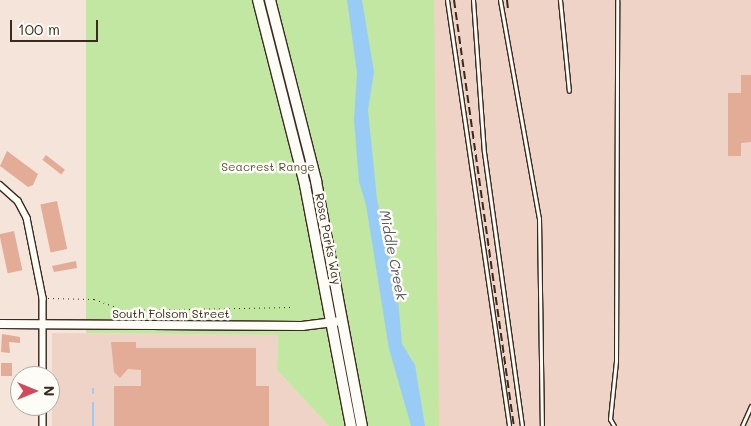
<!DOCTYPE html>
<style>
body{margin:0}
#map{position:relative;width:751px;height:426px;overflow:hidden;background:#f5e4da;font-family:Mali,sans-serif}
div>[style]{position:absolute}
.built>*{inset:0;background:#efd3c6;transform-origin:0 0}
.green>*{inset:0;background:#c2e7a2}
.water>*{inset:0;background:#98ccf6}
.stream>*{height:2px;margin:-1px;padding:0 1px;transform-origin:1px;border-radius:1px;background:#98ccf6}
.building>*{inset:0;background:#e2ac97;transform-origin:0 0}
.path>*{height:1px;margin-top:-0.5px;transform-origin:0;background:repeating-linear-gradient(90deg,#3b2a1e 0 1px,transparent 0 5px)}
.roads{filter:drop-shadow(1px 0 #3b2a1e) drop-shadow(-1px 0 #3b2a1e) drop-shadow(0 1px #3b2a1e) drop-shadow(0 -1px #3b2a1e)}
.service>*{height:3px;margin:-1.5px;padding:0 1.5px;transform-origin:1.5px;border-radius:1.5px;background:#fdfcf7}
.minor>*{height:5.5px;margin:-2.75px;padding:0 2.75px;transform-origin:2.75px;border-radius:2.75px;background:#fdfcf7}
.tertiary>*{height:8px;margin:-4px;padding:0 4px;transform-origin:4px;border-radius:4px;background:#fdfcf7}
.trunk>*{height:10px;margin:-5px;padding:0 5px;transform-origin:5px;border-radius:5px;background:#fdfcf7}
.rail>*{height:2px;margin-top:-1px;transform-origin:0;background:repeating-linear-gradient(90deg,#3b2a1e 0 8px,transparent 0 12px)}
span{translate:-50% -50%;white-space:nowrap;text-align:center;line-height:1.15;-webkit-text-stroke:5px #fdfcf7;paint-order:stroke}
.park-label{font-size:12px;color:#5d593f}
.street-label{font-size:12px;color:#3b2a1e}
.water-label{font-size:14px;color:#575b5f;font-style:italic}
.north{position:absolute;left:10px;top:366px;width:50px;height:50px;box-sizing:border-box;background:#fdfcf7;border:1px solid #afa8a0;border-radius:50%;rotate:90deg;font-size:14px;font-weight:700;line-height:20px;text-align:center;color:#3b2a1e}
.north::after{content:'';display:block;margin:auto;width:18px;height:22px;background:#d1495b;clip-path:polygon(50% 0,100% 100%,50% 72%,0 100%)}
.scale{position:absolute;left:10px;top:20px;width:88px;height:22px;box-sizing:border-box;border:2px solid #3b2a1e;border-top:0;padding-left:6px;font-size:15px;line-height:18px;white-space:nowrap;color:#3b2a1e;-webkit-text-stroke:4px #fdfcf7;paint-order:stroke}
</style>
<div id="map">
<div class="built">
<div style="left:434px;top:0;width:317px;height:426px"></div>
<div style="clip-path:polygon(52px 333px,278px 335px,277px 370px,329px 426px,52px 426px)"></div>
</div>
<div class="green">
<div style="clip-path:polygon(86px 0,434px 0,439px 426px,329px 426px,277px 370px,278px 335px,86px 333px)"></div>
</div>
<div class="water">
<div style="clip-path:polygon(347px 0,362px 0,374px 72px,368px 110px,377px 199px,397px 288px,402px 344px,415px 365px,425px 426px,411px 426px,389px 349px,366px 205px,359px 182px,354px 120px,357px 73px)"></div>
</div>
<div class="stream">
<div style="left:93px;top:389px;width:4px;rotate:90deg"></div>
<div style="left:93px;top:426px;width:23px;rotate:-90deg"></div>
</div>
<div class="building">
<div style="clip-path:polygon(741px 75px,751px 75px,751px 142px,741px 143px,741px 156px,728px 156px,728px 93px,741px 93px)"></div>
<div style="clip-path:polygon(7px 151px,38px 174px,33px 185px,28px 187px,0 166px)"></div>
<div style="left:46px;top:155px;width:24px;height:6px;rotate:38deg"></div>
<div style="left:57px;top:201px;width:49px;height:17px;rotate:78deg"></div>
<div style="left:14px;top:231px;width:40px;height:15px;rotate:78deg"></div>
<div style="clip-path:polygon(76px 261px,77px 268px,54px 272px,52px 266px)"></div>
<div style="clip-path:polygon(2px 334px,20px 337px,20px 343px,9px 342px,10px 353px,1px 352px)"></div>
<div style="clip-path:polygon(111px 342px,136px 342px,136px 348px,256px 348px,256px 386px,269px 386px,269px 426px,114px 426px,114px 386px,141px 386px,141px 370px,128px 369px,120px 378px,114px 372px)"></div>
<div style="left:1px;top:363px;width:11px;height:13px"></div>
</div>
<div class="path">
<div style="left:48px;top:298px;width:46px;rotate:1.2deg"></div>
<div style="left:94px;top:299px;width:32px;rotate:20deg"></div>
<div style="left:124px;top:310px;width:170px;rotate:-1deg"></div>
</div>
<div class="roads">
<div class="service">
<div style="left:447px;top:0;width:430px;rotate:81.7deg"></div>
<div style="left:473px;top:0;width:152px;rotate:85.9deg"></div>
<div style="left:484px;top:152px;width:277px;rotate:82.1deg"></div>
<div style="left:500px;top:0;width:221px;rotate:79.9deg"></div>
<div style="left:539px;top:218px;width:208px;rotate:89.2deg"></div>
<div style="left:560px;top:0;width:91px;rotate:84.4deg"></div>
<div style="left:614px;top:426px;width:8px;rotate:-120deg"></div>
<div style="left:610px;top:419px;width:58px;rotate:-84.1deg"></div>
<div style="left:616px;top:361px;width:361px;rotate:-89.8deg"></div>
<div style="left:742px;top:426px;width:22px;rotate:-66deg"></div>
</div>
<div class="minor">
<div style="left:0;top:185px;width:24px;rotate:42deg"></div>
<div style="left:18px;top:201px;width:19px;rotate:62deg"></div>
<div style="left:27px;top:218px;width:82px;rotate:78.7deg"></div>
<div style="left:43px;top:298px;width:78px;rotate:90deg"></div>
<div style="left:43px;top:406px;width:20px;rotate:90deg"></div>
</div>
<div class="tertiary">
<div style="left:0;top:324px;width:302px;rotate:0.4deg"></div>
<div style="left:302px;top:326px;width:40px;rotate:-7.1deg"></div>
</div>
<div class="trunk">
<div style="left:258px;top:0;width:191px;rotate:75.7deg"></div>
<div style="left:305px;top:185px;width:245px;rotate:79.2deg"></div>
<div style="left:270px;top:0;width:187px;rotate:75.7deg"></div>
<div style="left:316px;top:181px;width:249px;rotate:79.4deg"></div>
</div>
</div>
<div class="rail">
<div style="left:454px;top:0;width:430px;rotate:82deg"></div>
<div style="left:507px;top:0;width:9px;rotate:84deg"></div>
</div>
<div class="park-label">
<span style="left:268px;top:167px">Seacrest Range</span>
</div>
<div class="street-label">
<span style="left:328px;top:239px;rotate:79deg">Rosa Parks Way</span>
<span style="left:171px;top:314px">South Folsom Street</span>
</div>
<div class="water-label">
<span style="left:393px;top:255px;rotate:79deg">Middle Creek</span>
</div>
<div class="north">N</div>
<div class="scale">100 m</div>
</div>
